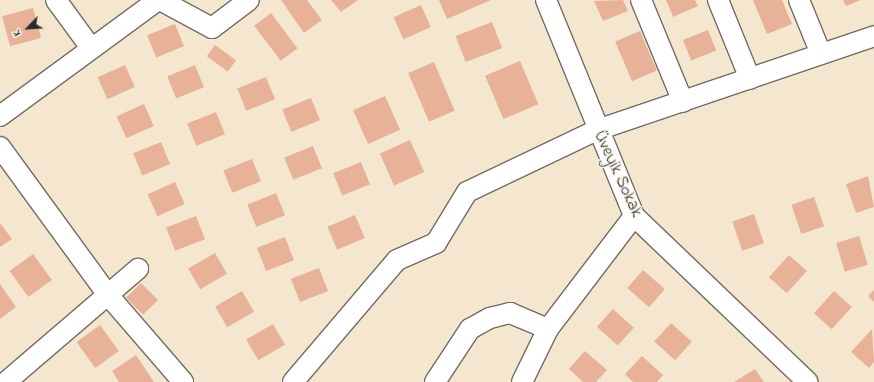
<!DOCTYPE html>
<meta charset="utf-8">
<style>
body{margin:0}
#map{position:relative;width:874px;height:382px;overflow:hidden;background:#f5e7cf;font-family:"Indie Flower",sans-serif}
div>[style]{position:absolute}
.building>*{inset:0;background:#e7b298;transform-origin:0 0}
.roads{filter:drop-shadow(1px 0 #726d64) drop-shadow(-1px 0 #726d64) drop-shadow(0 1px #726d64) drop-shadow(0 -1px #726d64)}
.minor>*{height:20px;margin:-10px;padding:0 10px;transform-origin:10px;border-radius:10px;background:#fff}
span{translate:-50% -50%;white-space:nowrap;text-align:center;line-height:1.15;-webkit-text-stroke:3px #fbf7ec;paint-order:stroke}
.street-label{font-size:17px;color:#2b2b2b}
.north{position:absolute;left:8px;top:8px;width:40px;height:40px;-webkit-text-stroke:3px #fbf7ec;paint-order:stroke;rotate:245deg;font-size:11px;font-weight:700;line-height:16px;text-align:center;color:#2b2b2b}
.north::after{content:'';display:block;margin:auto;width:14px;height:18px;background:#2b2b2b;clip-path:polygon(50% 0,100% 100%,50% 72%,0 100%)}
</style>
<div id="map">
<div class="building">
<div style="clip-path:polygon(281px 0,307px 0,322px 20px,304px 33px)"></div>
<div style="clip-path:polygon(331px 0,358px 0,341px 12px)"></div>
<div style="clip-path:polygon(439px 0,491px 0,447px 19px)"></div>
<div style="clip-path:polygon(623px 0,628px 11px,603px 21px,594px 1px)"></div>
<div style="clip-path:polygon(666px 0,695px 0,698px 6px,673px 17px)"></div>
<div style="clip-path:polygon(753px 0,782px 0,792px 24px,767px 34px)"></div>
<div style="clip-path:polygon(843px 0,861px 0,846px 6px)"></div>
<div style="left:421px;top:5px;width:24px;height:30px;rotate:66deg"></div>
<div style="left:33px;top:8px;width:31px;height:32px;rotate:75deg"></div>
<div style="left:271px;top:13px;width:44px;height:21px;rotate:53deg"></div>
<div style="left:492px;top:22px;width:28px;height:39px;rotate:69deg"></div>
<div style="left:175px;top:24px;width:24px;height:30px;rotate:68deg"></div>
<div style="left:708px;top:30px;width:22px;height:27px;rotate:68deg"></div>
<div style="left:640px;top:31px;width:43px;height:27px;rotate:67deg"></div>
<div style="left:215px;top:45px;width:26px;height:14px;rotate:36deg"></div>
<div style="left:520px;top:61px;width:47px;height:38px;rotate:67deg"></div>
<div style="left:434px;top:62px;width:53px;height:28px;rotate:67deg"></div>
<div style="left:125px;top:65px;width:24px;height:30px;rotate:66deg"></div>
<div style="left:195px;top:65px;width:24px;height:30px;rotate:68deg"></div>
<div style="left:266px;top:77px;width:24px;height:31px;rotate:68deg"></div>
<div style="left:385px;top:96px;width:37px;height:35px;rotate:66deg"></div>
<div style="left:311px;top:98px;width:24px;height:31px;rotate:68deg"></div>
<div style="left:144px;top:104px;width:24px;height:30px;rotate:66deg"></div>
<div style="left:216px;top:112px;width:24px;height:31px;rotate:68deg"></div>
<div style="left:410px;top:140px;width:35px;height:33px;rotate:66deg"></div>
<div style="left:161px;top:142px;width:24px;height:30px;rotate:68deg"></div>
<div style="left:313px;top:146px;width:24px;height:31px;rotate:68deg"></div>
<div style="left:252px;top:159px;width:24px;height:31px;rotate:68deg"></div>
<div style="left:361px;top:162px;width:24px;height:30px;rotate:68deg"></div>
<div style="clip-path:polygon(868px 176px,874px 207px,856px 213px,846px 184px)"></div>
<div style="left:175px;top:182px;width:24px;height:30px;rotate:66deg"></div>
<div style="left:276px;top:193px;width:24px;height:31px;rotate:68deg"></div>
<div style="left:814px;top:197px;width:31px;height:24px;rotate:71deg"></div>
<div style="left:754px;top:214px;width:31px;height:23px;rotate:71deg"></div>
<div style="left:355px;top:215px;width:25px;height:30px;rotate:67deg"></div>
<div style="left:196px;top:216px;width:25px;height:32px;rotate:69deg"></div>
<div style="clip-path:polygon(0 223px,12px 239px,0 247px)"></div>
<div style="left:859px;top:236px;width:30px;height:24px;rotate:73deg"></div>
<div style="left:285px;top:237px;width:25px;height:30px;rotate:69deg"></div>
<div style="left:215px;top:253px;width:24px;height:31px;rotate:60deg"></div>
<div style="left:33px;top:254px;width:32px;height:29px;rotate:54deg"></div>
<div style="left:789px;top:255px;width:24px;height:30px;rotate:42deg"></div>
<div style="left:319px;top:268px;width:25px;height:30px;rotate:69deg"></div>
<div style="left:643px;top:270px;width:29px;height:24px;rotate:41deg"></div>
<div style="left:141px;top:283px;width:24px;height:21px;rotate:45deg"></div>
<div style="clip-path:polygon(0 284px,16px 307px,0 319px)"></div>
<div style="clip-path:polygon(874px 290px,874px 302px,868px 296px)"></div>
<div style="left:242px;top:291px;width:24px;height:31px;rotate:60deg"></div>
<div style="left:834px;top:291px;width:24px;height:30px;rotate:42deg"></div>
<div style="left:613px;top:309px;width:28px;height:24px;rotate:42deg"></div>
<div style="left:671px;top:323px;width:28px;height:25px;rotate:42deg"></div>
<div style="left:273px;top:324px;width:24px;height:31px;rotate:60deg"></div>
<div style="left:100px;top:325px;width:32px;height:29px;rotate:54deg"></div>
<div style="clip-path:polygon(872px 329px,874px 362px,869px 368px,851px 352px)"></div>
<div style="clip-path:polygon(585px 351px,607px 370px,596px 382px,583px 382px,569px 369px)"></div>
<div style="clip-path:polygon(136px 355px,154px 382px,119px 382px,112px 371px)"></div>
<div style="clip-path:polygon(642px 356px,663px 375px,657px 382px,633px 382px,625px 374px)"></div>
<div style="clip-path:polygon(755px 369px,764px 382px,734px 382px)"></div>
</div>
<div class="roads">
<div class="minor">
<div style="left:56px;top:0;width:59px;rotate:53.9deg"></div>
<div style="left:160px;top:0;width:59px;rotate:28.3deg"></div>
<div style="left:212px;top:28px;width:46px;rotate:-37.1deg"></div>
<div style="left:546px;top:0;width:233px;rotate:67.8deg"></div>
<div style="left:634px;top:216px;width:240px;rotate:43.7deg"></div>
<div style="left:641px;top:0;width:110px;rotate:67.6deg"></div>
<div style="left:718px;top:0;width:85px;rotate:67.9deg"></div>
<div style="left:799px;top:0;width:58px;rotate:67.8deg"></div>
<div style="left:0;top:116px;width:196px;rotate:-36.3deg"></div>
<div style="left:0;top:147px;width:183px;rotate:53.9deg"></div>
<div style="left:108px;top:295px;width:115px;rotate:49.2deg"></div>
<div style="left:6px;top:382px;width:174px;rotate:-40.6deg"></div>
<div style="left:293px;top:382px;width:160px;rotate:-49.6deg"></div>
<div style="left:397px;top:260px;width:43px;rotate:-23.6deg"></div>
<div style="left:436px;top:243px;width:60px;rotate:-58.7deg"></div>
<div style="left:467px;top:192px;width:144px;rotate:-25.5deg"></div>
<div style="left:597px;top:130px;width:293px;rotate:-18.7deg"></div>
<div style="left:435px;top:382px;width:64px;rotate:-56.6deg"></div>
<div style="left:470px;top:329px;width:23px;rotate:-29deg"></div>
<div style="left:490px;top:318px;width:21px;rotate:-14deg"></div>
<div style="left:510px;top:313px;width:41px;rotate:22.8deg"></div>
<div style="left:522px;top:382px;width:59px;rotate:-63.9deg"></div>
<div style="left:548px;top:329px;width:142px;rotate:-52.7deg"></div>
</div>
</div>
<div class="street-label">
<span style="left:618px;top:174px;rotate:65deg">Üveyik Sokak</span>
</div>
<div class="north">K</div>
</div>
